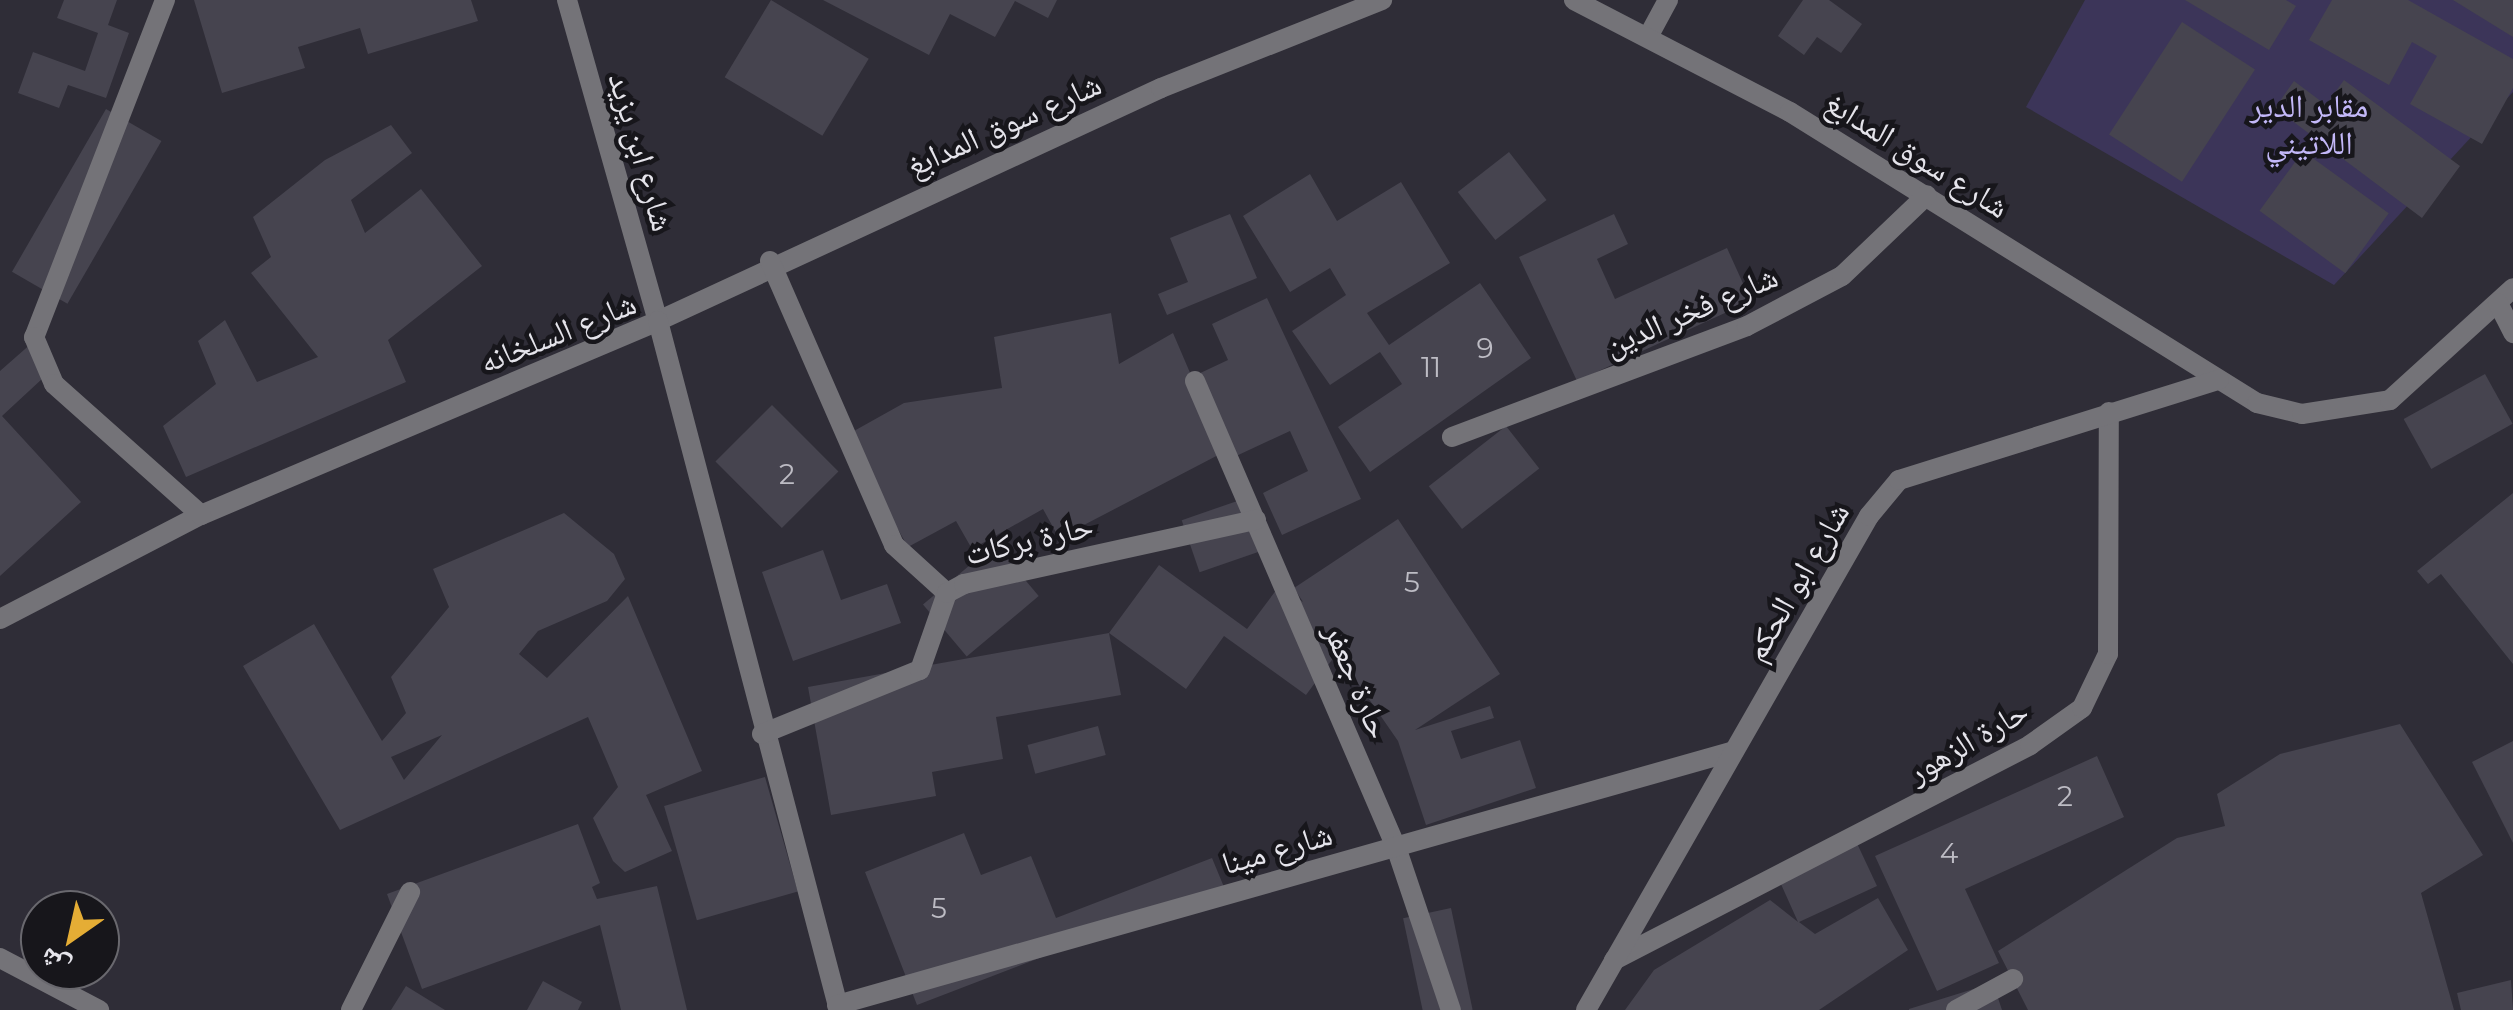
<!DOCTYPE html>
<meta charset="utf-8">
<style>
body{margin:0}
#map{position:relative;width:2513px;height:1010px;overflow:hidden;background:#2f2d37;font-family:Montserrat,"Noto Naskh Arabic",sans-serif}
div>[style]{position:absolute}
.green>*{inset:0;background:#3c3559}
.building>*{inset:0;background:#46444f;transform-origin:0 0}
.service>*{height:20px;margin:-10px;padding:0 10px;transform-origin:10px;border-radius:10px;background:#747378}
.minor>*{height:20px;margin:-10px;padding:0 10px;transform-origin:10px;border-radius:10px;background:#747378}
.tertiary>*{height:20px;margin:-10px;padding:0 10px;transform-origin:10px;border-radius:10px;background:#747378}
span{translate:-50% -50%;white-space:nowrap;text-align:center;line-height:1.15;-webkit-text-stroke:9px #17161b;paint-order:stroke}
.number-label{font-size:28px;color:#bdbcc4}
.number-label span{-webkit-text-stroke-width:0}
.park-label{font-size:32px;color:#c3b8f8}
.street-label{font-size:32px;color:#e5e4eb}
.north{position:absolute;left:20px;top:890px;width:100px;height:100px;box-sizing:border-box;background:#17161b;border:2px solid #69686e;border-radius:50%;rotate:214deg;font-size:28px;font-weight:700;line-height:40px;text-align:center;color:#e5e4eb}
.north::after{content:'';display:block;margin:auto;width:35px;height:45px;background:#e5ad35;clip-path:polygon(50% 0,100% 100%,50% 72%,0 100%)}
</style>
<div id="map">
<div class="green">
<div style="clip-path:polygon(2085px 0,2513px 0,2513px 92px,2334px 285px,2026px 107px)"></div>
</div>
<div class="building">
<div style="clip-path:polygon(64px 0,117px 0,108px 25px,129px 33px,106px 98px,68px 85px,59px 108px,18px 93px,33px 52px,85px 71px,98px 33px,57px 18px)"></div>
<div style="clip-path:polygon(194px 0,471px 0,478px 21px,368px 54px,360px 28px,298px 47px,305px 68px,222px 93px)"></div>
<div style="left:771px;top:0;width:114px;height:90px;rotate:31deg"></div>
<div style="clip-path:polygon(823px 0,1057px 0,1048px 18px,1015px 1px,995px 37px,950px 14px,929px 55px)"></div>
<div style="clip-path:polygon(1803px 0,1829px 0,1862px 24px,1841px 53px,1817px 37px,1804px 55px,1778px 36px)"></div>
<div style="clip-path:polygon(2185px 0,2286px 0,2296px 6px,2269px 50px)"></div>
<div style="clip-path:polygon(2332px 0,2408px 0,2513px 59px,2513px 88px,2482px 144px,2410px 104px,2437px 56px,2412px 42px,2389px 85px,2309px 40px)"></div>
<div style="clip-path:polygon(2453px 0,2513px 0,2513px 37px)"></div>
<div style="left:2182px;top:22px;width:87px;height:134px;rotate:33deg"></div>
<div style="clip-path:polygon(2344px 80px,2460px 166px,2422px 218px,2275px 108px,2294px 81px,2326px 105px)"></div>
<div style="left:106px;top:109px;width:64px;height:188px;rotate:30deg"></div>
<div style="clip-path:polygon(391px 125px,412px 153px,351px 200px,365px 233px,421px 189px,482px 266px,388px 340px,406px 382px,186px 477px,163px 426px,216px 384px,198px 341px,225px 320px,257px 382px,318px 357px,251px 273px,271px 257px,253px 217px,325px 160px)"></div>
<div style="left:2303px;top:151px;width:106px;height:74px;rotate:36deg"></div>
<div style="left:1509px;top:152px;width:61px;height:65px;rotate:52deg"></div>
<div style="clip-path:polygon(1310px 174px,1337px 221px,1401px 182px,1450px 263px,1367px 313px,1389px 345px,1480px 283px,1531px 358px,1370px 472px,1338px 427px,1402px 384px,1380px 352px,1330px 385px,1292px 331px,1346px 295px,1330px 268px,1290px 292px,1243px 216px)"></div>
<div style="clip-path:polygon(1230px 214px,1257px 278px,1167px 315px,1158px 294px,1188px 282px,1170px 238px)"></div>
<div style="clip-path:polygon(1614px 214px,1628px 244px,1597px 259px,1615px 299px,1727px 248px,1751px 301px,1577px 381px,1519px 257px)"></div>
<div style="clip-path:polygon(1267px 298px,1361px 499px,1282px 535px,1263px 493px,1308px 471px,1290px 431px,1234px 457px,1196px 375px,1228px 360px,1212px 324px)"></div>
<div style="clip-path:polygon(1111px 313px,1119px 364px,1173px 333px,1224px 452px,1059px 538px,1043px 509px,972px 549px,956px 521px,908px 547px,845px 436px,904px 403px,1002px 388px,994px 337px)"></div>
<div style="clip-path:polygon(33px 342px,56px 366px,2px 416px,81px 502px,0 576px,0 371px)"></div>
<div style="left:2485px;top:374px;width:57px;height:93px;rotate:61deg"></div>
<div style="left:772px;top:405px;width:94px;height:80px;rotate:45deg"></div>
<div style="left:1506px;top:426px;width:54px;height:98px;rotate:52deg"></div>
<div style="clip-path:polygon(2513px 493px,2513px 664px,2441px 574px,2428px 584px,2417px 571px)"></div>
<div style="left:1246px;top:498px;width:55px;height:68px;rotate:71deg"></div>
<div style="clip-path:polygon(evenodd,564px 513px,614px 554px,625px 579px,607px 601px,538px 631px,519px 654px,547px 678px,628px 596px,702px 771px,646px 795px,672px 851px,625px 872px,613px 861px,593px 818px,618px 787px,588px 717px,340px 830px,243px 666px,314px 624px,382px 741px,406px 713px,391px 677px,449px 607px,433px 569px,564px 513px,442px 735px,404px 780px,391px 757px,442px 735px)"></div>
<div style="clip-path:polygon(1398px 519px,1500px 674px,1415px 730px,1490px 706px,1494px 718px,1451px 731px,1461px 759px,1520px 740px,1536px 788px,1426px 825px,1398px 741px,1337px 653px,1306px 695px,1224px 636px,1186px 689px,1109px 633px,1121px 695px,996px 717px,1003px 759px,932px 772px,936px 796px,831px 815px,808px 687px,1109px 633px,1159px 565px,1247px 629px,1280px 585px,1303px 602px,1294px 588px)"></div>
<div style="left:995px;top:544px;width:68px;height:94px;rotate:50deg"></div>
<div style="clip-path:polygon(823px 550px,841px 600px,887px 584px,901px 623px,793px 661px,762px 572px)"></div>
<div style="clip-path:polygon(2400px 724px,2483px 855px,2421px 893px,2454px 1010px,2028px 1010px,1998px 951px,2177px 838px,2225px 826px,2217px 794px,2280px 754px)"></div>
<div style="left:1098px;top:726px;width:30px;height:73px;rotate:75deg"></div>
<div style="clip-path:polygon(2513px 741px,2513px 843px,2472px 762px)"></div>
<div style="clip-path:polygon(2097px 756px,2124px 817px,1965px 889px,1999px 963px,1937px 991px,1875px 856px)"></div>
<div style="left:765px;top:777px;width:119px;height:105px;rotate:74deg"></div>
<div style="clip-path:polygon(578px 824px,600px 883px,592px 887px,597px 899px,657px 886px,687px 1010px,621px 1010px,600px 925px,422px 989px,387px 894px)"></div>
<div style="clip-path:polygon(964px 833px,981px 875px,1031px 856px,1056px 918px,1212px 858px,1224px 887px,917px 1005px,865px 872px)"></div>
<div style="clip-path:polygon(1854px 837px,1877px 886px,1799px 922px,1815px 934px,1878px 898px,1908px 950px,1819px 1010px,1625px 1010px,1654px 970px,1770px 900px,1798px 922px,1776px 873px)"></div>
<div style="left:1451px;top:908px;width:104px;height:49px;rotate:78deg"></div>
<div style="clip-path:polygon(2511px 980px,2513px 1010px,2461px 1010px,2457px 993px)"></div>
<div style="clip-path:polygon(543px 981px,582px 1002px,578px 1010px,527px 1010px)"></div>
<div style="clip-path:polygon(1993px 983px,2002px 1010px,1909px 1010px,1909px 1009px)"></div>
<div style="clip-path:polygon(406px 986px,445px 1010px,391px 1010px)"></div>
</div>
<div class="service">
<div style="left:1648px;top:37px;width:42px;rotate:-61.6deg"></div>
</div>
<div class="minor">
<div style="left:567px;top:0;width:334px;rotate:74.2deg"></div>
<div style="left:658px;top:321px;width:554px;rotate:-24.85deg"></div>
<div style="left:1161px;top:88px;width:238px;rotate:-21.7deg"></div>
<div style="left:1574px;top:0;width:243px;rotate:27.4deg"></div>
<div style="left:1790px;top:112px;width:550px;rotate:31.93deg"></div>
<div style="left:2257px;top:403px;width:46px;rotate:13.7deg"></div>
<div style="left:2302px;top:414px;width:89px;rotate:-9deg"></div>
<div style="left:2390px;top:400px;width:166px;rotate:-42.3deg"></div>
<div style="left:770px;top:261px;width:310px;rotate:66.4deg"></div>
<div style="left:894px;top:545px;width:72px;rotate:42.2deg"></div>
<div style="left:2498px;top:303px;width:34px;rotate:63deg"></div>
<div style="left:1195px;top:381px;width:508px;rotate:66.67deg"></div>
<div style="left:1396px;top:847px;width:172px;rotate:71.4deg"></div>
<div style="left:1452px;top:437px;width:315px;rotate:-20.6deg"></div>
<div style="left:1747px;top:326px;width:107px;rotate:-27.8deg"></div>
<div style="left:1842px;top:276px;width:117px;rotate:-43.6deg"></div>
<div style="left:0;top:619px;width:226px;rotate:-27.4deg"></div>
<div style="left:201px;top:515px;width:496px;rotate:-23deg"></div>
<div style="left:658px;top:321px;width:712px;rotate:75.28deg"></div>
<div style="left:762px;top:734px;width:170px;rotate:-22.1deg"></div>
<div style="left:920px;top:670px;width:82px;rotate:-70.7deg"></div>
<div style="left:947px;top:593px;width:19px;rotate:-28deg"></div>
<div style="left:964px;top:584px;width:299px;rotate:-12.4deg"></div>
<div style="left:0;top:958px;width:112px;rotate:27.7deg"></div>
<div style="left:1614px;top:960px;width:468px;rotate:-27.3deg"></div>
<div style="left:2030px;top:745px;width:64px;rotate:-35.4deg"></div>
<div style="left:2082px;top:708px;width:60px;rotate:-64.3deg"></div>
<div style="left:2108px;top:654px;width:242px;rotate:-89.8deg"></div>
<div style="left:837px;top:1005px;width:932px;rotate:-15.81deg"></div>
<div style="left:351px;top:1010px;width:132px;rotate:-63.4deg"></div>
<div style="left:1586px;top:1010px;width:569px;rotate:-60.19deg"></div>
<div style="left:1869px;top:516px;width:47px;rotate:-50.2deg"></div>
<div style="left:1899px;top:480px;width:335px;rotate:-17.4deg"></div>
<div style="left:1956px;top:1010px;width:65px;rotate:-28.5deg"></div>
</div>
<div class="tertiary">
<div style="left:165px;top:0;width:362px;rotate:111.2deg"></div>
<div style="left:34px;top:337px;width:51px;rotate:66.9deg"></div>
<div style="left:54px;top:384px;width:197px;rotate:41.7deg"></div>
</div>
<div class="number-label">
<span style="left:1485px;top:348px">9</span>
<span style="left:1431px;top:367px">11</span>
<span style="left:787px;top:474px">2</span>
<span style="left:1412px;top:582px">5</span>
<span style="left:2065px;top:796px">2</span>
<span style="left:1949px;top:853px">4</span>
<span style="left:939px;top:908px">5</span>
</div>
<div class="park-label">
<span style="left:2309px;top:125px">مقابر الدير<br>اللاتيني</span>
</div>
<div class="street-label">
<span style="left:1004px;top:125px;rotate:-24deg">شارع سوق المدابغ</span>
<span style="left:641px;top:152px;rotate:74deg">شارع ابن يزيد</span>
<span style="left:1917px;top:155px;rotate:32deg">شارع سوق المدابغ</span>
<span style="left:1691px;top:311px;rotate:-23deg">شارع فخر الدين</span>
<span style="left:558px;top:333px;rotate:-22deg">شارع السلخانه</span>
<span style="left:1029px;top:540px;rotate:-13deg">حارة بركات</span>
<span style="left:1797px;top:582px;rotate:-60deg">شارع ابو الحكم</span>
<span style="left:1357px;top:681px;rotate:67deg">حارة جعفر</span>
<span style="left:1968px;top:742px;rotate:-30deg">حارة الزهور</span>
<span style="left:1277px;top:849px;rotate:-16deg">شارع مينا</span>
</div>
<div class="north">ش</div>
</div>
